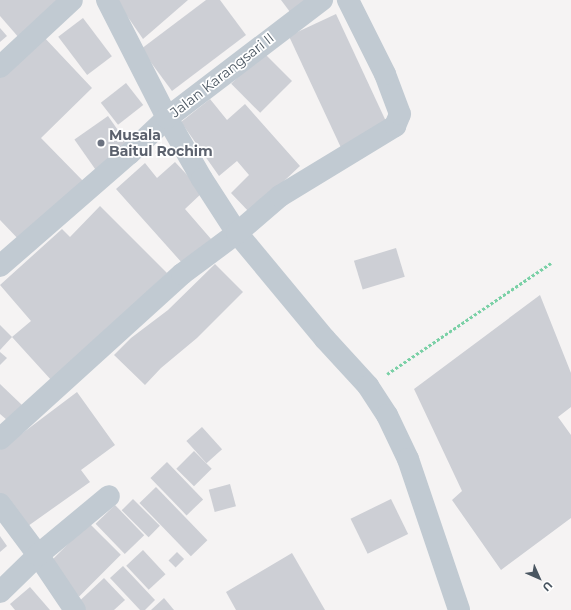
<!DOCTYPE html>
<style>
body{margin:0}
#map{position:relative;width:571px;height:610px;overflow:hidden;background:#f5f3f3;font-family:Montserrat,sans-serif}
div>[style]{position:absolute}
.building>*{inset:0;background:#cdcfd5;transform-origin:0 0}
.path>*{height:2.5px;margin-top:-1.25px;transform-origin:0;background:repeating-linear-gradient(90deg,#7ad0a6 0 3px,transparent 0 5px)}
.minor>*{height:22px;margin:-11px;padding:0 11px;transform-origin:11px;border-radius:11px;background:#c1cad2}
.dots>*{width:11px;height:11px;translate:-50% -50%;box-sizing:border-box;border:2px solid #fff;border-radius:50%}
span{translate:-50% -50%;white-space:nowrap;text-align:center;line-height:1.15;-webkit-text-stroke:3.5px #fff;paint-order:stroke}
.street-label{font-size:14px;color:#4a5661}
.worship-label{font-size:14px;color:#5b616d;font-weight:700}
.left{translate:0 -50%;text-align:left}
.north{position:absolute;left:519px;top:558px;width:40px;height:40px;-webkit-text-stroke:3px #fff;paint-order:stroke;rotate:135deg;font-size:11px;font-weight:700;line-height:16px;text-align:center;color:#4a5661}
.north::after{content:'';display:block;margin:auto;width:14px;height:18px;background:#4a5661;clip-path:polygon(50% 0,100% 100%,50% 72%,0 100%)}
</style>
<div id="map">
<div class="building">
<div style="clip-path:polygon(0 0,65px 0,20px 39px,0 16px)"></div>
<div style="clip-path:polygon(116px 0,188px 0,143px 39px)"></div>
<div style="clip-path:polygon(206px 0,220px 0,246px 35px,172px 91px,141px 49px)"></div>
<div style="clip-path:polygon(281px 0,314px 0,293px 16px)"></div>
<div style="left:336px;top:14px;width:124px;height:52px;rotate:65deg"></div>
<div style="left:83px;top:18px;width:48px;height:31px;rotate:53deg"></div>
<div style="clip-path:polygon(0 28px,7px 36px,0 42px)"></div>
<div style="clip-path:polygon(42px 35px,92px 88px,41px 138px,85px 183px,23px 244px,0 220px,0 76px)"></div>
<div style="left:263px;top:52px;width:41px;height:45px;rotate:45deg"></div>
<div style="left:126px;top:83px;width:28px;height:32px;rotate:52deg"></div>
<div style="clip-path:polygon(210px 99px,227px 120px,245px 104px,300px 166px,250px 213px,231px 193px,249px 175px,237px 161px,219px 176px,181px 122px)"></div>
<div style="left:108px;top:116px;width:37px;height:41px;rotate:55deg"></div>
<div style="clip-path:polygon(175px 162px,203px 192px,185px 209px,211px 239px,183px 264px,116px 189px,145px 163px,157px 178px)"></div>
<div style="clip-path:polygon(100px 206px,167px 273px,52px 381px,12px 337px,31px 321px,0 285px,62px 229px,70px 237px)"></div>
<div style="left:396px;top:248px;width:30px;height:44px;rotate:73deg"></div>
<div style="clip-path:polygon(215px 264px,243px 292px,197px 338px,161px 368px,145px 385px,114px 355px,131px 338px,168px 310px)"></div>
<div style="clip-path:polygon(540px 295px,571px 373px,571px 407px,558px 417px,571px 435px,571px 518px,501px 570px,452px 500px,462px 491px,414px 389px)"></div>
<div style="clip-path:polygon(0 325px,12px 337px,0 350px)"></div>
<div style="clip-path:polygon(0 352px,7px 358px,0 365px)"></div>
<div style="clip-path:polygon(0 384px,22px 405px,7px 420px,0 414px)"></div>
<div style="clip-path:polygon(77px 392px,115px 445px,81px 470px,90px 482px,21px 531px,0 500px,0 450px)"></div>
<div style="left:202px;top:427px;width:30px;height:21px;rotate:48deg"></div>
<div style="left:194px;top:451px;width:25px;height:25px;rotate:45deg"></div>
<div style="left:167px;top:462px;width:52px;height:23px;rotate:46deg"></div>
<div style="left:230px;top:484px;width:23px;height:22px;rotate:75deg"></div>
<div style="left:156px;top:487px;width:74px;height:23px;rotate:46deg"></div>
<div style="left:133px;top:499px;width:38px;height:16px;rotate:45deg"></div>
<div style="left:391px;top:499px;width:39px;height:45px;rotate:64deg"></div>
<div style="left:115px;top:505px;width:42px;height:27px;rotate:46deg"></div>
<div style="left:89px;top:523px;width:45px;height:59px;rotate:45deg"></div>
<div style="clip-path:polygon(0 536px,7px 546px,0 552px)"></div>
<div style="left:143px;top:550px;width:33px;height:23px;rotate:47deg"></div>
<div style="left:177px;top:552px;width:10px;height:12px;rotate:45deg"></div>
<div style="clip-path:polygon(292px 553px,325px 610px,236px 610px,226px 592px)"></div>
<div style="clip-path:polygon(123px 566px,155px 600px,145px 610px,140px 610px,110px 578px)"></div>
<div style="clip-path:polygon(104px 578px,125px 600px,114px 610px,76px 610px,73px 607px)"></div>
<div style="clip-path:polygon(30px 587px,50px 610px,15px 610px,10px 604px)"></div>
<div style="clip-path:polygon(164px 598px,174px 610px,151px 610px)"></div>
</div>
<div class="path">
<div style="left:387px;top:374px;width:198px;rotate:-34.1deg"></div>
</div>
<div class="minor">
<div style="left:107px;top:0;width:132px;rotate:63deg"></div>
<div style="left:167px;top:118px;width:70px;rotate:60.2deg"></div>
<div style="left:202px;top:179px;width:64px;rotate:57.1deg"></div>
<div style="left:237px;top:233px;width:138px;rotate:50.3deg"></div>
<div style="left:325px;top:339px;width:64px;rotate:47.5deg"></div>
<div style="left:368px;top:386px;width:35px;rotate:57deg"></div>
<div style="left:387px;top:415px;width:49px;rotate:64.5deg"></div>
<div style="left:408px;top:459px;width:159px;rotate:71.3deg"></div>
<div style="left:0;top:67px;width:98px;rotate:-42.9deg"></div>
<div style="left:0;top:266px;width:171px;rotate:-41deg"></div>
<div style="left:129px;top:154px;width:52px;rotate:-43.5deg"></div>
<div style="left:167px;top:118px;width:195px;rotate:-37.3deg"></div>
<div style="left:0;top:439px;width:246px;rotate:-42.2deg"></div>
<div style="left:182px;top:274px;width:69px;rotate:-36.7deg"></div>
<div style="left:237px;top:233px;width:57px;rotate:-40.7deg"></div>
<div style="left:280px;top:196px;width:135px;rotate:-31.3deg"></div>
<div style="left:395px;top:126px;width:13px;rotate:-67deg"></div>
<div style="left:400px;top:114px;width:43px;rotate:-110.6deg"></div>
<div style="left:385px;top:74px;width:83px;rotate:-116.6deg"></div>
<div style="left:0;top:504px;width:64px;rotate:53.3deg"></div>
<div style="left:38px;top:555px;width:66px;rotate:56.1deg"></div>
<div style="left:0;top:592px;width:53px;rotate:-44.2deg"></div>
<div style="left:38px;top:555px;width:92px;rotate:-39.7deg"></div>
</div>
<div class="dots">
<div style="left:101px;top:143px;background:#6b7280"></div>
</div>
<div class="street-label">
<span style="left:222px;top:75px;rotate:-38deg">Jalan Karangsari II</span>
</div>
<div class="worship-label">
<span class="left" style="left:109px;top:143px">Musala<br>Baitul Rochim</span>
</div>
<div class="north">U</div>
</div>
